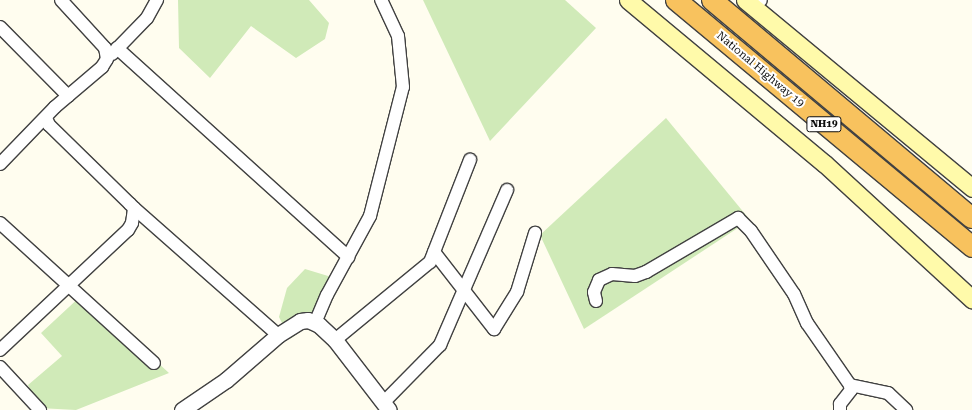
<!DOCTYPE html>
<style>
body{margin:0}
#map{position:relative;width:972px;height:410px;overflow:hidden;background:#fffdef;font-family:"Roboto Serif",serif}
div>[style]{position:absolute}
.green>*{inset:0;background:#d0eab8}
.roads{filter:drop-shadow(1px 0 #414141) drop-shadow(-1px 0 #414141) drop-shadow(0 1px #414141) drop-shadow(0 -1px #414141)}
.minor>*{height:12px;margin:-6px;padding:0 6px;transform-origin:6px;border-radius:6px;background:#fff}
.tertiary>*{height:15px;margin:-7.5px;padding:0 7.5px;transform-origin:7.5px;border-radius:7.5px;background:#fff}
.secondary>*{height:17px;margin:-8.5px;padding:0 8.5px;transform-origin:8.5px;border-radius:8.5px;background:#fffaaa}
.trunk>*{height:20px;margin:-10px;padding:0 10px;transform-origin:10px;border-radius:10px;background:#f8c25e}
span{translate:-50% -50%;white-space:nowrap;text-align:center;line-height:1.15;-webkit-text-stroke:4px #fff;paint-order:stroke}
.shield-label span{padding:1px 3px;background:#fff;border:1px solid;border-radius:3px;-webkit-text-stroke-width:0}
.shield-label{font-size:10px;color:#0e0e0e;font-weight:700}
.street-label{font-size:11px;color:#0e0e0e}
</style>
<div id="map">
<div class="green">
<div style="clip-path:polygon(309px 0,329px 23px,325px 39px,296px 58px,251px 26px,210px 78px,179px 48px,178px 0)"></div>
<div style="clip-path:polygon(423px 0,565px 0,596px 28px,490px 141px)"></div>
<div style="clip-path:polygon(666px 118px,750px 220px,584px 329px,540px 235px)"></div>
<div style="clip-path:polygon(305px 269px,338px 279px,313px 323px,290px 339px,279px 317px,287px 288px)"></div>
<div style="clip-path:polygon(83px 294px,169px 373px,76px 410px,39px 408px,28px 385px,62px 356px,41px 333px)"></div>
</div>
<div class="roads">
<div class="minor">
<div style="left:760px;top:1px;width:1px;rotate:-45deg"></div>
<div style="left:0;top:27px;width:97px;rotate:45.4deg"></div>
<div style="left:117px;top:48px;width:312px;rotate:42.1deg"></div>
<div style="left:112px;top:54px;width:50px;rotate:-45.8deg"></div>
<div style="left:147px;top:18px;width:21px;rotate:-61deg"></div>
<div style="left:0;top:164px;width:79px;rotate:-46deg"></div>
<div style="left:55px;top:107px;width:62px;rotate:-40.4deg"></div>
<div style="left:102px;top:67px;width:9px;rotate:-58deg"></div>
<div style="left:107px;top:59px;width:11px;rotate:-100deg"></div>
<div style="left:105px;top:48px;width:65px;rotate:-132.5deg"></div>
<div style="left:134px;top:208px;width:192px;rotate:41.4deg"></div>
<div style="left:0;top:223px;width:208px;rotate:42.3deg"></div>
<div style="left:434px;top:252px;width:98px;rotate:52.1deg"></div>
<div style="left:494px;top:329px;width:44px;rotate:-58.1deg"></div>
<div style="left:517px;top:292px;width:62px;rotate:-73deg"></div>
<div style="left:596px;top:301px;width:9px;rotate:-103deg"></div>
<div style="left:594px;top:292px;width:13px;rotate:-67deg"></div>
<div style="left:599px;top:280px;width:14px;rotate:-25deg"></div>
<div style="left:612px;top:274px;width:23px;rotate:5deg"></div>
<div style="left:635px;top:276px;width:12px;rotate:-20deg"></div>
<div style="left:646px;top:272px;width:107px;rotate:-30.4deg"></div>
<div style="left:738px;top:218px;width:18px;rotate:45deg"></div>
<div style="left:751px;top:231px;width:76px;rotate:55.7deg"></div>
<div style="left:794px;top:294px;width:32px;rotate:66deg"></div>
<div style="left:807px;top:323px;width:75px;rotate:55.3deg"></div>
<div style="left:850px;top:385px;width:5px;rotate:79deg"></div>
<div style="left:851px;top:390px;width:18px;rotate:128deg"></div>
<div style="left:840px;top:404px;width:6px;rotate:90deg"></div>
<div style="left:315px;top:323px;width:30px;rotate:-67deg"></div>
<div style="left:327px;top:295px;width:90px;rotate:-61.4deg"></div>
<div style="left:370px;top:216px;width:133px;rotate:-75.7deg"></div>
<div style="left:403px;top:87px;width:51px;rotate:-95.6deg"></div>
<div style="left:398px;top:36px;width:40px;rotate:-115deg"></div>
<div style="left:335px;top:340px;width:123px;rotate:-39.4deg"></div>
<div style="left:430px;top:262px;width:110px;rotate:-68.6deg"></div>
<div style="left:0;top:350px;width:175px;rotate:-43.2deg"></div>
<div style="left:128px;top:230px;width:8px;rotate:-60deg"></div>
<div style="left:132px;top:223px;width:15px;rotate:-82deg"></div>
<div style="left:134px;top:208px;width:6px;rotate:-135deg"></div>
<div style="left:130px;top:204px;width:113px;rotate:-135.7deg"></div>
<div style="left:49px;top:125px;width:8px;rotate:-113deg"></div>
<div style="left:0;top:367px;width:59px;rotate:47.1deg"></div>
<div style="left:850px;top:385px;width:39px;rotate:12deg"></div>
<div style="left:888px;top:393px;width:25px;rotate:43deg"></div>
<div style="left:384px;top:402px;width:80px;rotate:-45.5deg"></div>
<div style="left:440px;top:345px;width:169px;rotate:-66.6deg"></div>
</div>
<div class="tertiary">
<div style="left:182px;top:410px;width:53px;rotate:-34.3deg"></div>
<div style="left:226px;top:380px;width:69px;rotate:-40.9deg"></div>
<div style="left:278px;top:335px;width:26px;rotate:-32deg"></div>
<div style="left:300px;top:321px;width:8px;rotate:-7deg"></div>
<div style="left:308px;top:320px;width:12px;rotate:24deg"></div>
<div style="left:319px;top:325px;width:22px;rotate:43deg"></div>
<div style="left:335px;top:340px;width:88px;rotate:52.4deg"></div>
</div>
<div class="secondary">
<div style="left:628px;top:0;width:256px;rotate:39.8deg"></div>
<div style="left:825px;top:164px;width:200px;rotate:42.6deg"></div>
<div style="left:745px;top:0;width:295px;rotate:39.6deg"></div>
</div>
<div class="trunk">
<div style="left:676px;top:0;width:386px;rotate:39.8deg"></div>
<div style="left:712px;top:0;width:339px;rotate:40deg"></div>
</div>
</div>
<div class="shield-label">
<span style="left:824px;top:124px">NH19</span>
</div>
<div class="street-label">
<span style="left:760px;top:70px;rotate:40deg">National Highway 19</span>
</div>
</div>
